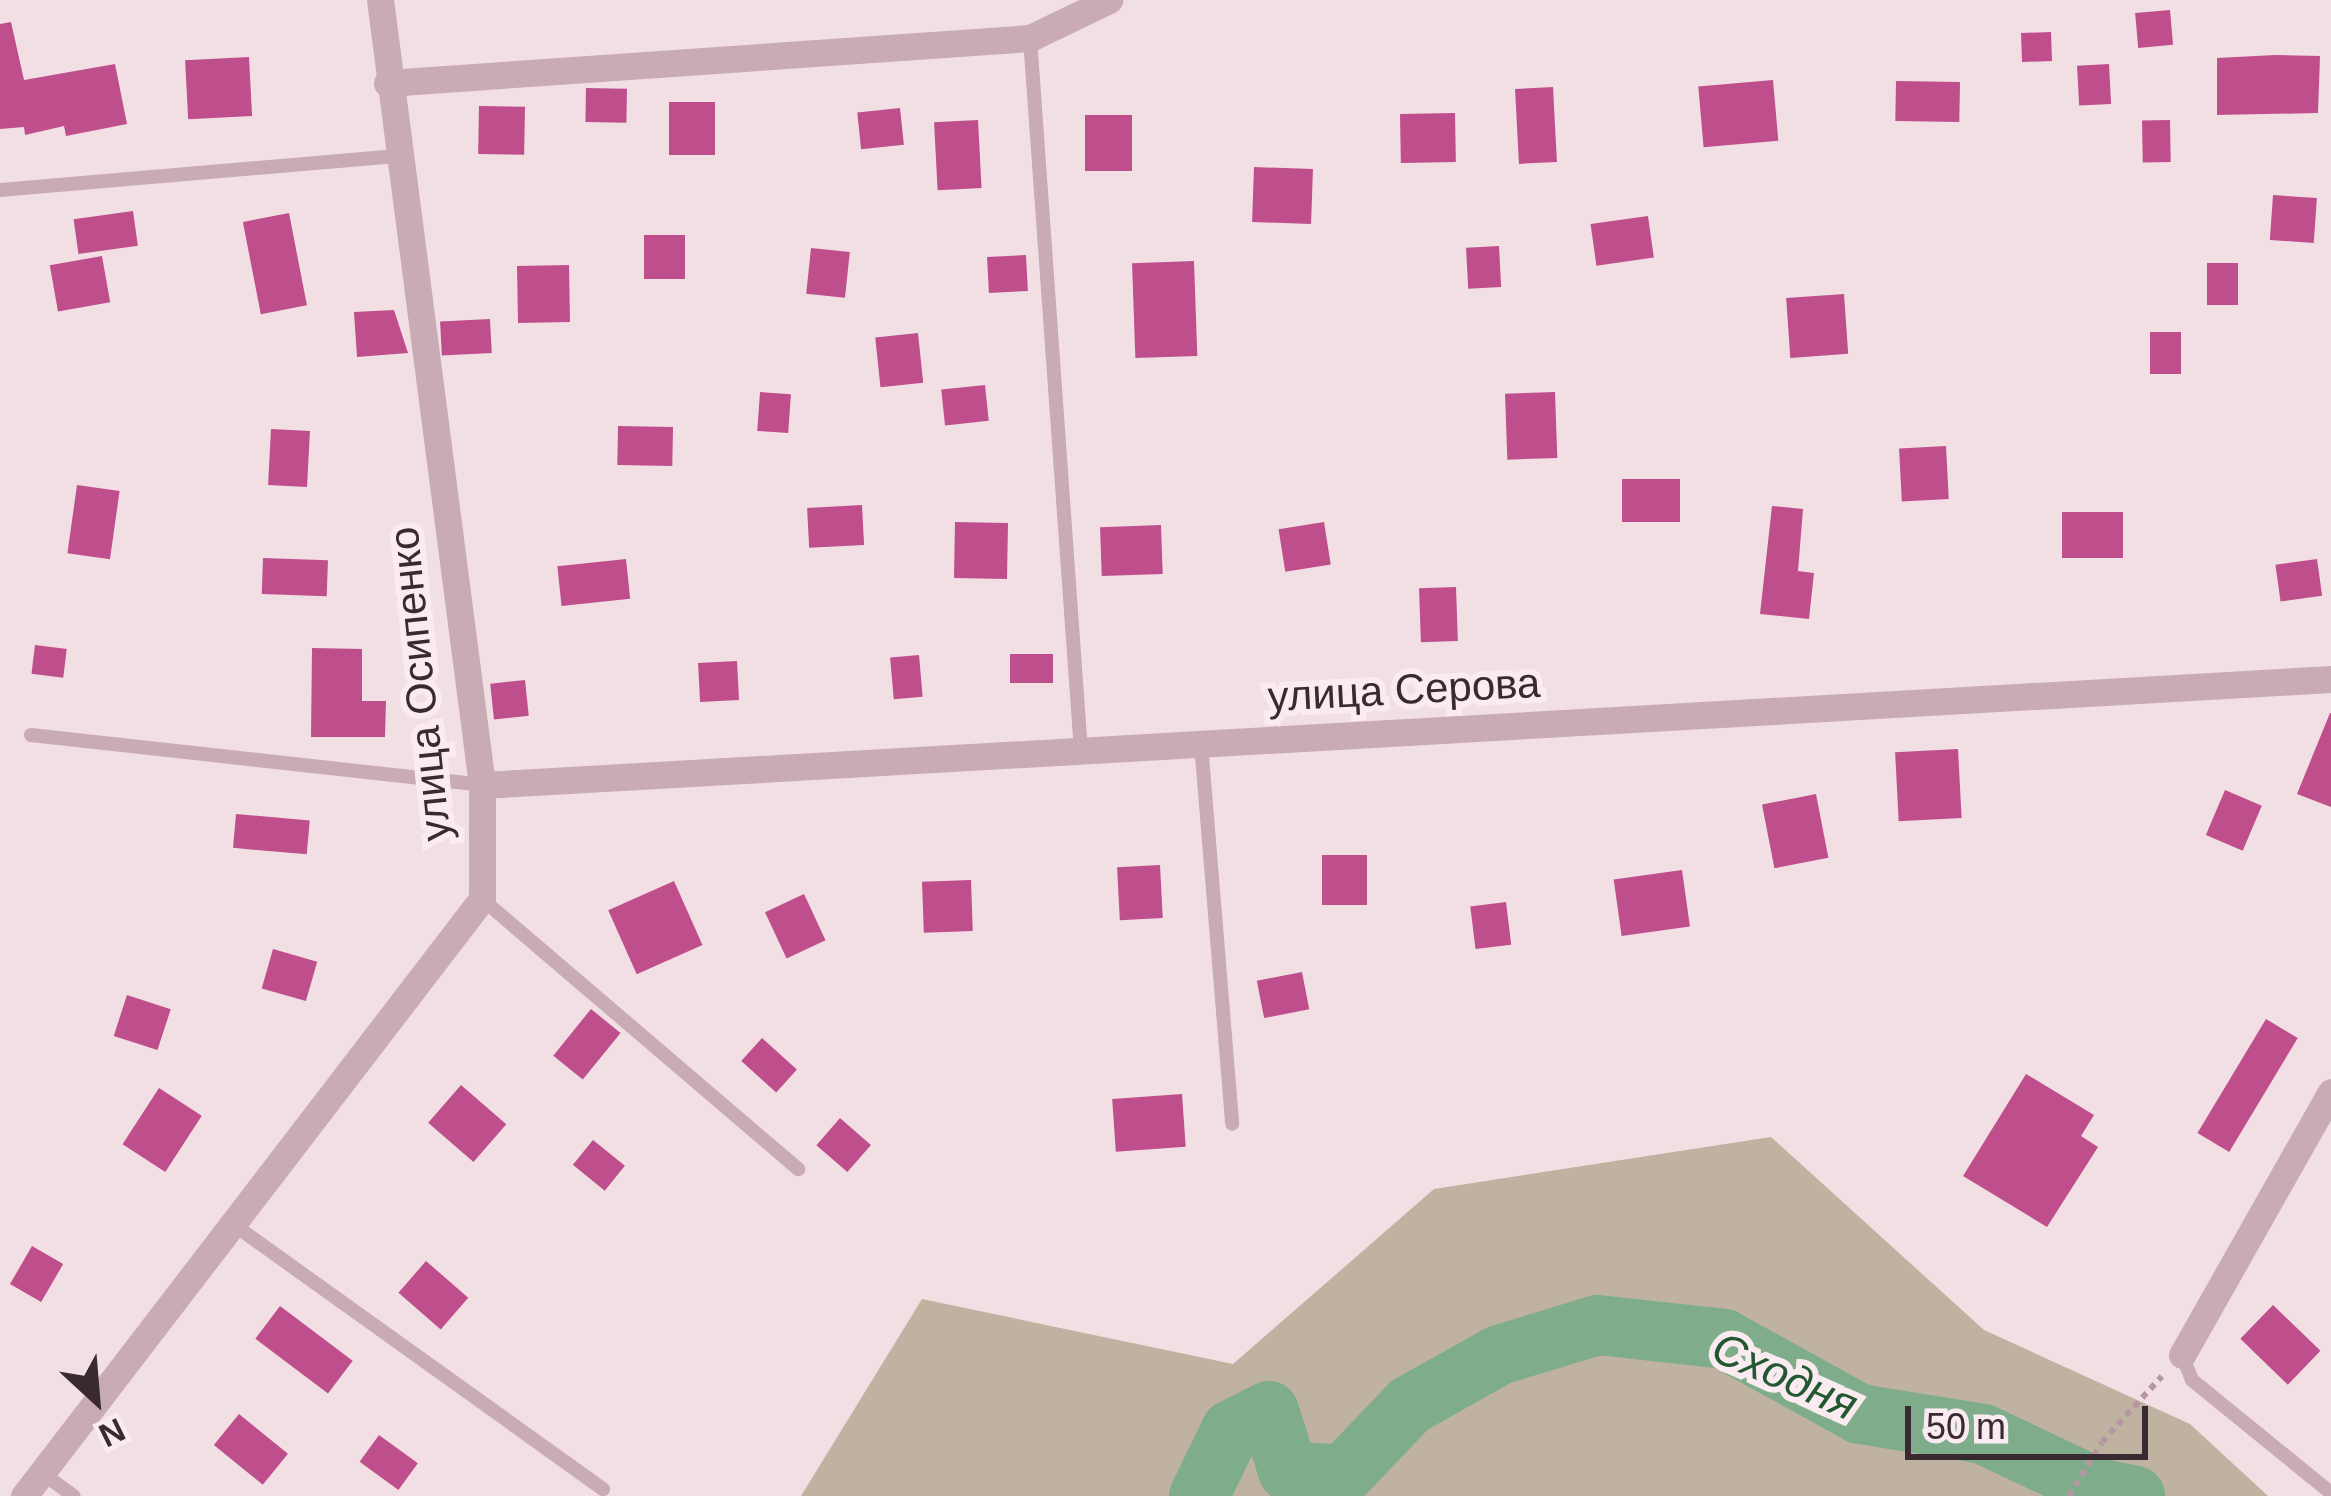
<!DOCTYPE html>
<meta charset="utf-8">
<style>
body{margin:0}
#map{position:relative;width:2331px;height:1496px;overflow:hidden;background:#f2dfe4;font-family:Arial,sans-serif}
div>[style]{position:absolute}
.green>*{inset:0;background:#c0b2a0}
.river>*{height:60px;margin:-30px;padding:0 30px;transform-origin:30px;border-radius:30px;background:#7fad8b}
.building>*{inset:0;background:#bf4f8c;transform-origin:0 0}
.path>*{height:6px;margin-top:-3px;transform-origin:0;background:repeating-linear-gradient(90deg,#b596a1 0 6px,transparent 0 12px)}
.lane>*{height:14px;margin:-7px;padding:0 7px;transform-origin:7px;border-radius:7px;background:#c9abb5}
.street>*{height:27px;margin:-13.5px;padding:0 13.5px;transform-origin:13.5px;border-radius:13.5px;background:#c9abb5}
span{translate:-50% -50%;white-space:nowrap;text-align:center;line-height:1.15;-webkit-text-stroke:12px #f9ebef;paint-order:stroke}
.street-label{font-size:42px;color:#382a30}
.water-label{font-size:45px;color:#225731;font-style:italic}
.north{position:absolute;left:36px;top:1340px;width:120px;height:120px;-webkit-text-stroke:9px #f9ebef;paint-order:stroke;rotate:154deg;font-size:33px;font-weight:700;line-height:48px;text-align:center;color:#382a30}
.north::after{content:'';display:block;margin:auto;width:42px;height:54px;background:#382a30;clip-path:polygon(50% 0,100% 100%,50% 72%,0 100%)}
.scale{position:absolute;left:1905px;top:1406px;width:243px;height:54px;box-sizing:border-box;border:6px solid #382a30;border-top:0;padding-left:15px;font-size:36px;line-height:42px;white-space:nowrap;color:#382a30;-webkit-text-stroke:9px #f9ebef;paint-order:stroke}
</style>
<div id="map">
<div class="green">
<div style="clip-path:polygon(1771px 1137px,1984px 1330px,2190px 1424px,2268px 1496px,801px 1496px,922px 1299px,1233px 1364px,1434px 1189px)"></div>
</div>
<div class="river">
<div style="left:1199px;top:1496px;width:73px;rotate:-64.1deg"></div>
<div style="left:1231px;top:1430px;width:42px;rotate:-26.6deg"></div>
<div style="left:1269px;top:1411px;width:63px;rotate:72.4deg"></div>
<div style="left:1288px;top:1471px;width:55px;rotate:4.2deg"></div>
<div style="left:1343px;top:1475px;width:97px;rotate:-46.3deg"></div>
<div style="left:1410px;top:1405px;width:102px;rotate:-29.3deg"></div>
<div style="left:1499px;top:1355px;width:103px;rotate:-16.9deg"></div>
<div style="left:1598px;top:1325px;width:127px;rotate:6.3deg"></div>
<div style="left:1724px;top:1339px;width:155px;rotate:28.9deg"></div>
<div style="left:1860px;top:1414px;width:125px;rotate:9.2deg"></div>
<div style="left:1983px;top:1434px;width:127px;rotate:25.2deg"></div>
<div style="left:2098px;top:1488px;width:38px;rotate:12deg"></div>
</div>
<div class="building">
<div style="left:2170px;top:10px;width:35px;height:35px;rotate:85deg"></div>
<div style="clip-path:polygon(11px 22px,24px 80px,115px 64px,127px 124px,66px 136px,64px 126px,25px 135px,24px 127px,0 129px,0 24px)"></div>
<div style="left:2051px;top:32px;width:29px;height:30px;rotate:88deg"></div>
<div style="clip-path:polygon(2275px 55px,2320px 56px,2318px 113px,2217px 115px,2217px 58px)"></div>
<div style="left:249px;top:57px;width:59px;height:64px;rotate:87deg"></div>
<div style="left:2109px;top:64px;width:40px;height:32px;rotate:87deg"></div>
<div style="left:1773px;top:80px;width:61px;height:75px;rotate:85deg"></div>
<div style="left:1896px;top:81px;width:64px;height:40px;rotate:1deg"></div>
<div style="left:1553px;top:87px;width:75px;height:38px;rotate:87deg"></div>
<div style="left:586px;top:88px;width:41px;height:34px;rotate:1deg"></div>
<div style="left:669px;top:102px;width:46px;height:53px"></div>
<div style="left:479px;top:106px;width:46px;height:48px;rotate:1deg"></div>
<div style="left:900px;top:108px;width:37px;height:43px;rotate:84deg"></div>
<div style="left:1455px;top:113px;width:49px;height:55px;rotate:89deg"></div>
<div style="left:1085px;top:115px;width:47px;height:56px"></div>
<div style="left:978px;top:120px;width:68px;height:44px;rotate:87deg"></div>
<div style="left:2170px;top:120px;width:42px;height:28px;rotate:89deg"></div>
<div style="left:1254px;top:167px;width:59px;height:55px;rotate:2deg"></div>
<div style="left:2273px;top:195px;width:44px;height:45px;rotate:4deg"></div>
<div style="left:133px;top:211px;width:35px;height:60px;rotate:82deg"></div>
<div style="left:289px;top:213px;width:94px;height:47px;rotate:79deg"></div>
<div style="left:1648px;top:216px;width:42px;height:58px;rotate:82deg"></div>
<div style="left:644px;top:235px;width:41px;height:44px"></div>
<div style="left:1499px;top:246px;width:41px;height:33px;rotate:87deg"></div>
<div style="left:811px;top:248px;width:39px;height:46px;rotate:6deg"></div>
<div style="left:1026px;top:255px;width:36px;height:39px;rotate:87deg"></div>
<div style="left:102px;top:256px;width:47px;height:53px;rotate:80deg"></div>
<div style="left:1194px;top:261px;width:95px;height:62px;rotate:88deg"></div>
<div style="left:2238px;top:263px;width:42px;height:31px;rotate:90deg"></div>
<div style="left:569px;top:265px;width:57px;height:52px;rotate:89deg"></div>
<div style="left:1844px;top:294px;width:60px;height:58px;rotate:86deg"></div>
<div style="clip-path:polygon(394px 310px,408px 353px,357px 357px,354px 312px)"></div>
<div style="left:490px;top:319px;width:34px;height:50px;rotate:87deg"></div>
<div style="left:2150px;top:332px;width:31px;height:42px"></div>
<div style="left:918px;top:333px;width:50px;height:43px;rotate:84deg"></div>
<div style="left:985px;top:385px;width:36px;height:44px;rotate:84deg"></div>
<div style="left:760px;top:392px;width:31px;height:39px;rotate:4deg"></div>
<div style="left:1555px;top:392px;width:66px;height:50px;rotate:88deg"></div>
<div style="left:618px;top:426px;width:55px;height:39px;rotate:1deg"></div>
<div style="left:271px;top:429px;width:39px;height:56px;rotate:3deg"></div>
<div style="left:1946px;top:446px;width:53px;height:47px;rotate:87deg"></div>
<div style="left:1622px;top:479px;width:58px;height:43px"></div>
<div style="left:77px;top:485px;width:43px;height:69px;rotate:8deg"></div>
<div style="left:862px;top:505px;width:40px;height:55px;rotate:87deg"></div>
<div style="clip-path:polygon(1772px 506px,1803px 509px,1798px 571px,1814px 573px,1809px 619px,1760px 614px)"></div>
<div style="left:2123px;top:512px;width:46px;height:61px;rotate:90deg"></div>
<div style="left:955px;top:522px;width:53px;height:56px;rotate:1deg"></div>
<div style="left:1324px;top:522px;width:43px;height:46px;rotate:81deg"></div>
<div style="left:1161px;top:525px;width:49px;height:61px;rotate:88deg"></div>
<div style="left:263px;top:558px;width:65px;height:36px;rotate:2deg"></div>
<div style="left:626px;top:559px;width:40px;height:69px;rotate:84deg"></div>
<div style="left:2317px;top:559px;width:37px;height:42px;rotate:82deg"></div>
<div style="left:1456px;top:587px;width:54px;height:37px;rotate:88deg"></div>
<div style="left:35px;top:645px;width:32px;height:29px;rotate:7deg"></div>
<div style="clip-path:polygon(312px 648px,362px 649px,362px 701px,386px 701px,385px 737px,311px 737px)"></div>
<div style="left:1010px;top:654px;width:43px;height:29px"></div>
<div style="left:919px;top:655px;width:42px;height:29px;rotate:85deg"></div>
<div style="left:737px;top:661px;width:39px;height:39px;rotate:87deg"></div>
<div style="left:525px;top:680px;width:36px;height:35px;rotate:84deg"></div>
<div style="clip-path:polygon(2330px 713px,2331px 713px,2331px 807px,2297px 794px)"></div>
<div style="left:1958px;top:749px;width:69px;height:63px;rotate:87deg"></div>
<div style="left:2225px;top:790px;width:40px;height:49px;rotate:23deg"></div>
<div style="left:1816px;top:794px;width:65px;height:55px;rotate:79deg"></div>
<div style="left:236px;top:814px;width:74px;height:34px;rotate:5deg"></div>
<div style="left:1322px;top:855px;width:45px;height:50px"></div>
<div style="left:1160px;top:865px;width:53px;height:43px;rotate:87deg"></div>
<div style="left:1682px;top:870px;width:57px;height:69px;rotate:82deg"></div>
<div style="left:971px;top:880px;width:51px;height:49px;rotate:88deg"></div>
<div style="left:674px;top:881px;width:70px;height:72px;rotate:66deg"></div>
<div style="left:804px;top:894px;width:51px;height:43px;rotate:65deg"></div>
<div style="left:1506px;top:902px;width:43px;height:36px;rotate:83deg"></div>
<div style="left:273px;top:949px;width:46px;height:41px;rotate:16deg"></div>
<div style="left:1302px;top:972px;width:38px;height:46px;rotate:79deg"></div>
<div style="left:127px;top:995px;width:46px;height:43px;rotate:18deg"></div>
<div style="left:591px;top:1009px;width:38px;height:60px;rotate:39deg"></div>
<div style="left:2266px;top:1019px;width:37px;height:133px;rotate:31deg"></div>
<div style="left:762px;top:1038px;width:47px;height:31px;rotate:42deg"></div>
<div style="clip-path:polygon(2026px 1074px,2094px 1115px,2081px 1136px,2098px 1147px,2047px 1227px,1963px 1176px)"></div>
<div style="left:461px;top:1085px;width:60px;height:50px;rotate:41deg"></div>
<div style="left:159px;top:1088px;width:51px;height:67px;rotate:33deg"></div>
<div style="left:1182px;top:1094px;width:53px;height:70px;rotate:86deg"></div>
<div style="left:840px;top:1118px;width:41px;height:36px;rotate:41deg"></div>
<div style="left:593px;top:1140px;width:41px;height:32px;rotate:39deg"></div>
<div style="left:32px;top:1246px;width:36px;height:44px;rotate:30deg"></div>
<div style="left:426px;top:1261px;width:56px;height:42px;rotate:41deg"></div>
<div style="left:2273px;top:1305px;width:66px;height:47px;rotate:44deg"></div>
<div style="left:280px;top:1306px;width:91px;height:41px;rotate:37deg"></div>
<div style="left:239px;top:1414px;width:63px;height:40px;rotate:39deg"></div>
<div style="left:379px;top:1435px;width:48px;height:33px;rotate:36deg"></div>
</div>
<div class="path">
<div style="left:2069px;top:1496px;width:63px;rotate:-58.6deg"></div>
<div style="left:2102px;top:1442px;width:89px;rotate:-47.7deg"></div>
</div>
<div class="lane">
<div style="left:1030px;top:38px;width:715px;rotate:85.91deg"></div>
<div style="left:0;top:190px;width:396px;rotate:-4.9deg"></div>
<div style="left:31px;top:735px;width:454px;rotate:6.3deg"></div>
<div style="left:1201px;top:744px;width:381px;rotate:85.3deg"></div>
<div style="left:482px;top:899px;width:416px;rotate:40.5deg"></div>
<div style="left:230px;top:1222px;width:459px;rotate:35.6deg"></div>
<div style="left:2182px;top:1355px;width:27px;rotate:68deg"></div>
<div style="left:2192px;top:1380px;width:179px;rotate:39.1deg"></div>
<div style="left:42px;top:1473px;width:39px;rotate:36deg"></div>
</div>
<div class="street">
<div style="left:387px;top:83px;width:645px;rotate:-4deg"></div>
<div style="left:1030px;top:38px;width:88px;rotate:-25.7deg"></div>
<div style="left:482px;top:785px;width:1852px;rotate:-3.28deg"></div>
<div style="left:2182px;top:1355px;width:302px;rotate:-60.5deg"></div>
<div style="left:24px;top:1496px;width:752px;rotate:-52.51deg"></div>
<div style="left:482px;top:899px;width:114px;rotate:-90deg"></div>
<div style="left:482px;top:785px;width:792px;rotate:-97.4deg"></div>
</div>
<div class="street-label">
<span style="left:420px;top:684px;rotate:-96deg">улица Осипенко</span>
<span style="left:1404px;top:690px;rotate:-3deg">улица Серова</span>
</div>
<div class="water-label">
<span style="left:1785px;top:1376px;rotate:24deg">Сходня</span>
</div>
<div class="north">N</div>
<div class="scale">50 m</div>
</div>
